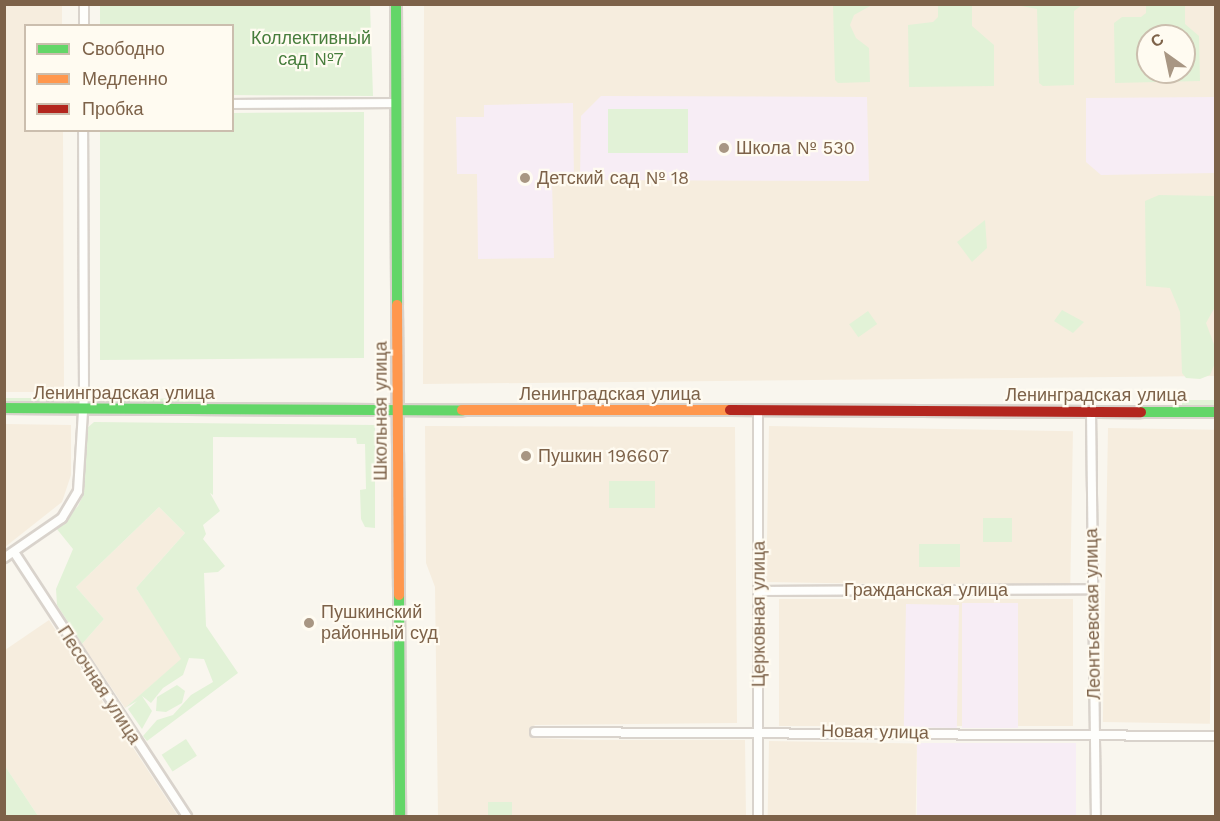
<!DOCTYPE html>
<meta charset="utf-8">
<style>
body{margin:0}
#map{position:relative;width:1220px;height:821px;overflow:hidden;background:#f9f6ee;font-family:"Work Sans",sans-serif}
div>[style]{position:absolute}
.residential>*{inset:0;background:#f6edde;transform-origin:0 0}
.education>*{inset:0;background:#f7edf5;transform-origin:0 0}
.green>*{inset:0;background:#e2f2d7;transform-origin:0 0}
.roads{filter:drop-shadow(2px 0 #d9d3cc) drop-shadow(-2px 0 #d9d3cc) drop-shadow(0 2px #d9d3cc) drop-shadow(0 -2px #d9d3cc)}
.street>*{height:8px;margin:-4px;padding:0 4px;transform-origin:4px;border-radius:4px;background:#fefefc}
.fast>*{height:10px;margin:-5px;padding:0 5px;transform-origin:5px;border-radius:5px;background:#63d668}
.slow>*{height:10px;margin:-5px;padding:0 5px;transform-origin:5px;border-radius:5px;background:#ff974d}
.jam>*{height:10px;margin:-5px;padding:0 5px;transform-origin:5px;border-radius:5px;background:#b3261e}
.dots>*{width:16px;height:16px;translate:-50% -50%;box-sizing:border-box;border:3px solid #fffbf1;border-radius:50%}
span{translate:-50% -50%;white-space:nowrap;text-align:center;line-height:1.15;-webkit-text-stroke:4.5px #fffbf1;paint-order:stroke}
.park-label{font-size:18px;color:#477d3c}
.poi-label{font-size:18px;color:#7d6249}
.left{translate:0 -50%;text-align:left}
.street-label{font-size:18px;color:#7d6249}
.frame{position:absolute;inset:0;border:6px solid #7d6249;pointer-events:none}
.legend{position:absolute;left:24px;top:24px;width:210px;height:108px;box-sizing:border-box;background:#fffbf1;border:2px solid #cbbeae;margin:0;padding:8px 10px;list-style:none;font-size:18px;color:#7d6249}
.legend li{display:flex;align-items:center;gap:12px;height:30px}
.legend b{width:30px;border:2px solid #cbbeae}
.north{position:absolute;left:1136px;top:24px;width:60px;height:60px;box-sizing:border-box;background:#fffbf1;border:2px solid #cbbeae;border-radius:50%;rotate:327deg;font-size:16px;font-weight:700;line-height:24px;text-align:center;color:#7d6249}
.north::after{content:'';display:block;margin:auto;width:21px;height:27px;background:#a89683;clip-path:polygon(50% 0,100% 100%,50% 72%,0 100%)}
</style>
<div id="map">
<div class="residential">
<div style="clip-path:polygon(5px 4px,62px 5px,62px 25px,26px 26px,26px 130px,63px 131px,64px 392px,5px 392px)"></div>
<div style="clip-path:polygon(evenodd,424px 5px,1215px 5px,1215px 376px,423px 384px,424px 5px,1148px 36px,1184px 36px,1184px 72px,1148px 72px,1148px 36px)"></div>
<div style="clip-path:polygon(5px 424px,71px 425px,71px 475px,62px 502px,5px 547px)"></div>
<div style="clip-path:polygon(425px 426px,735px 427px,737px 723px,535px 725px,529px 731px,534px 738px,591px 740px,745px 740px,746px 816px,438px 816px,435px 587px,426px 563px)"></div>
<div style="left:769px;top:426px;width:304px;height:156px;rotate:1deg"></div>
<div style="left:1108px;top:428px;width:107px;height:294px;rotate:1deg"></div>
<div style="clip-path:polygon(159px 507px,185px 533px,136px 588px,182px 659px,125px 708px,82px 644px,104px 619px,76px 587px)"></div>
<div style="left:1073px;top:599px;width:127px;height:294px;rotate:90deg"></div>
<div style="clip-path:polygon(49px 620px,178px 816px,38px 816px,5px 766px,5px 650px)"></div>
<div style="left:769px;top:741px;width:148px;height:75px;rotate:1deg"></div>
</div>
<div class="education">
<div style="clip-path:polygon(601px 96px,867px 97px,869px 181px,580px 180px,581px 116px)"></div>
<div style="clip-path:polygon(1215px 97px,1215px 173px,1101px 175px,1086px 162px,1086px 98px)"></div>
<div style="clip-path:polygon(573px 103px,574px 181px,552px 182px,554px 258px,478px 259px,477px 174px,457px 174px,456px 117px,484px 117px,484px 105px)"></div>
<div style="left:962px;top:603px;width:56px;height:125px"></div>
<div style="left:906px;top:604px;width:53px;height:123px;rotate:1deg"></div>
<div style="left:917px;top:743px;width:159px;height:73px"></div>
</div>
<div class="green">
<div style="clip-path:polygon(100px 5px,370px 5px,373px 96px,233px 95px,232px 26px,100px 25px)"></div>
<div style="clip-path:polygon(833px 5px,872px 5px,854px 15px,850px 25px,856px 38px,869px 48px,870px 82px,838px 83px,835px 80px)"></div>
<div style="clip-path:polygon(938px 5px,972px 5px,972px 26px,994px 45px,994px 86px,909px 87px,908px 25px,933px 22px,938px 17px)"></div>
<div style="clip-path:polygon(1016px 5px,1082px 5px,1074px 11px,1074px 85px,1043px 86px,1039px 83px,1037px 9px)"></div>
<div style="clip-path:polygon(evenodd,1146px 5px,1185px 5px,1185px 24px,1199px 36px,1200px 81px,1115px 83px,1114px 23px,1122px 17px,1141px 17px,1146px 13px,1146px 5px,1148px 36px,1184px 36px,1184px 72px,1148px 72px,1148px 36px)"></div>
<div style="left:608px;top:109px;width:80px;height:44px"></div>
<div style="clip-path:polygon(364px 112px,364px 358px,100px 360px,100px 131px,232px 130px,233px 113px)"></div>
<div style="clip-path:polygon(1159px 195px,1215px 196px,1215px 307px,1206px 323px,1215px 347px,1215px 363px,1210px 375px,1200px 379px,1186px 378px,1182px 373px,1180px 312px,1170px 288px,1146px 286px,1145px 201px)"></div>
<div style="clip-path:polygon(985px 220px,987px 248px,972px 262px,957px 242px)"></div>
<div style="clip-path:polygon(1062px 310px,1084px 322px,1073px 333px,1054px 321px)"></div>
<div style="left:868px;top:311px;width:16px;height:23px;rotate:55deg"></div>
<div style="clip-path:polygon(5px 398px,66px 398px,66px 403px,5px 402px)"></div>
<div style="clip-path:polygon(103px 398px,209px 399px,203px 403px,103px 403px)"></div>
<div style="left:1182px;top:400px;width:33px;height:6px"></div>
<div style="clip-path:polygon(94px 422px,375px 425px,375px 528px,365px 527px,361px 519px,360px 490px,366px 489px,365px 444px,357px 444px,356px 438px,213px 437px,213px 495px,210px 493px,220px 511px,203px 525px,206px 534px,203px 539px,225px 566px,218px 572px,204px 573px,206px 626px,238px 673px,147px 741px,143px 736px,157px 720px,173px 715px,191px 695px,213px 682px,204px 659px,189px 658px,183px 675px,163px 688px,151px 703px,142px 696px,152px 711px,142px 729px,128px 709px,137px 701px,125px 708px,181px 659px,136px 588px,185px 533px,159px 507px,76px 587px,104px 619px,82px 644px,57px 605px,56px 589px,73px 549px,56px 528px,78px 506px,84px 493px,86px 429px)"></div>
<div style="left:609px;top:481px;width:46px;height:27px"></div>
<div style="left:983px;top:518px;width:29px;height:24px"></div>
<div style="left:919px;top:544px;width:41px;height:23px"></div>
<div style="clip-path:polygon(177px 685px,185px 691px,182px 703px,166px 712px,156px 711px,157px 697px)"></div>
<div style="left:186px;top:739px;width:20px;height:29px;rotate:57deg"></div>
<div style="clip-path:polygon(5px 766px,38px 816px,5px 816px)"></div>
<div style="left:488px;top:802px;width:24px;height:14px"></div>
</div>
<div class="roads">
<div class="street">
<div style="left:84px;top:26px;width:22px;rotate:-90deg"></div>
<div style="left:232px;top:104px;width:164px;rotate:-0.3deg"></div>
<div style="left:1091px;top:412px;width:404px;rotate:89.3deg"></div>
<div style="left:14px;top:552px;width:316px;rotate:56.8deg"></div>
<div style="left:4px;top:558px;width:70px;rotate:-34.6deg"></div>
<div style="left:62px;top:518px;width:31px;rotate:-59deg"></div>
<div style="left:78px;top:491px;width:96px;rotate:-86.4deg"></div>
<div style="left:84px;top:395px;width:265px;rotate:-90.2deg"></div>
<div style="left:758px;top:591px;width:335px;rotate:-0.3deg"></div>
<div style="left:535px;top:732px;width:681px;rotate:0.34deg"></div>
<div style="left:758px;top:816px;width:405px;rotate:-90deg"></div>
</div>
<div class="fast">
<div style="left:396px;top:4px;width:301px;rotate:89.8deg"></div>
<div style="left:4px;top:408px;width:458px;rotate:0.3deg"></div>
<div style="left:1141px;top:412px;width:75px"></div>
<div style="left:399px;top:595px;width:221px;rotate:89.7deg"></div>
</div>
<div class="slow">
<div style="left:397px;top:305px;width:290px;rotate:89.6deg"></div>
<div style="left:462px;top:410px;width:268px"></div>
</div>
<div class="jam">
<div style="left:730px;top:410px;width:411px;rotate:0.3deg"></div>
</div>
</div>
<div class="dots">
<div style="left:724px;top:148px;background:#a89683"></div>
<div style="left:525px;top:178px;background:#a89683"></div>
<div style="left:526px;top:456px;background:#a89683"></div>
<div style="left:309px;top:623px;background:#a89683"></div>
</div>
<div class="park-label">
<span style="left:311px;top:49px">Коллективный<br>сад №7</span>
</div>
<div class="poi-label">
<span class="left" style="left:736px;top:148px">Школа № 530</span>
<span class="left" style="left:537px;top:178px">Детский сад № 18</span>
<span class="left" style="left:538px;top:456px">Пушкин 196607</span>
<span class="left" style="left:321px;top:623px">Пушкинский<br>районный суд</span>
</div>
<div class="street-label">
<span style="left:124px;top:393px">Ленинградская улица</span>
<span style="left:610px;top:394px">Ленинградская улица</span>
<span style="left:1096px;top:395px">Ленинградская улица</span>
<span style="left:381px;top:411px;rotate:-90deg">Школьная улица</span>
<span style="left:926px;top:590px">Гражданская улица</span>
<span style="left:759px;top:614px;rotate:-90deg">Церковная улица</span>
<span style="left:1093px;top:614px;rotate:-91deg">Леонтьевская улица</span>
<span style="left:99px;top:685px;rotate:57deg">Песочная улица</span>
<span style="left:875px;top:732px;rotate:1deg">Новая улица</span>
</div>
<div class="frame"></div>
<ul class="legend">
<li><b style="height:8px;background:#63d668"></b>Свободно</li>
<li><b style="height:8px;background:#ff974d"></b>Медленно</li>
<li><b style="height:8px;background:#b3261e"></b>Пробка</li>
</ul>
<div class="north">С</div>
</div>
